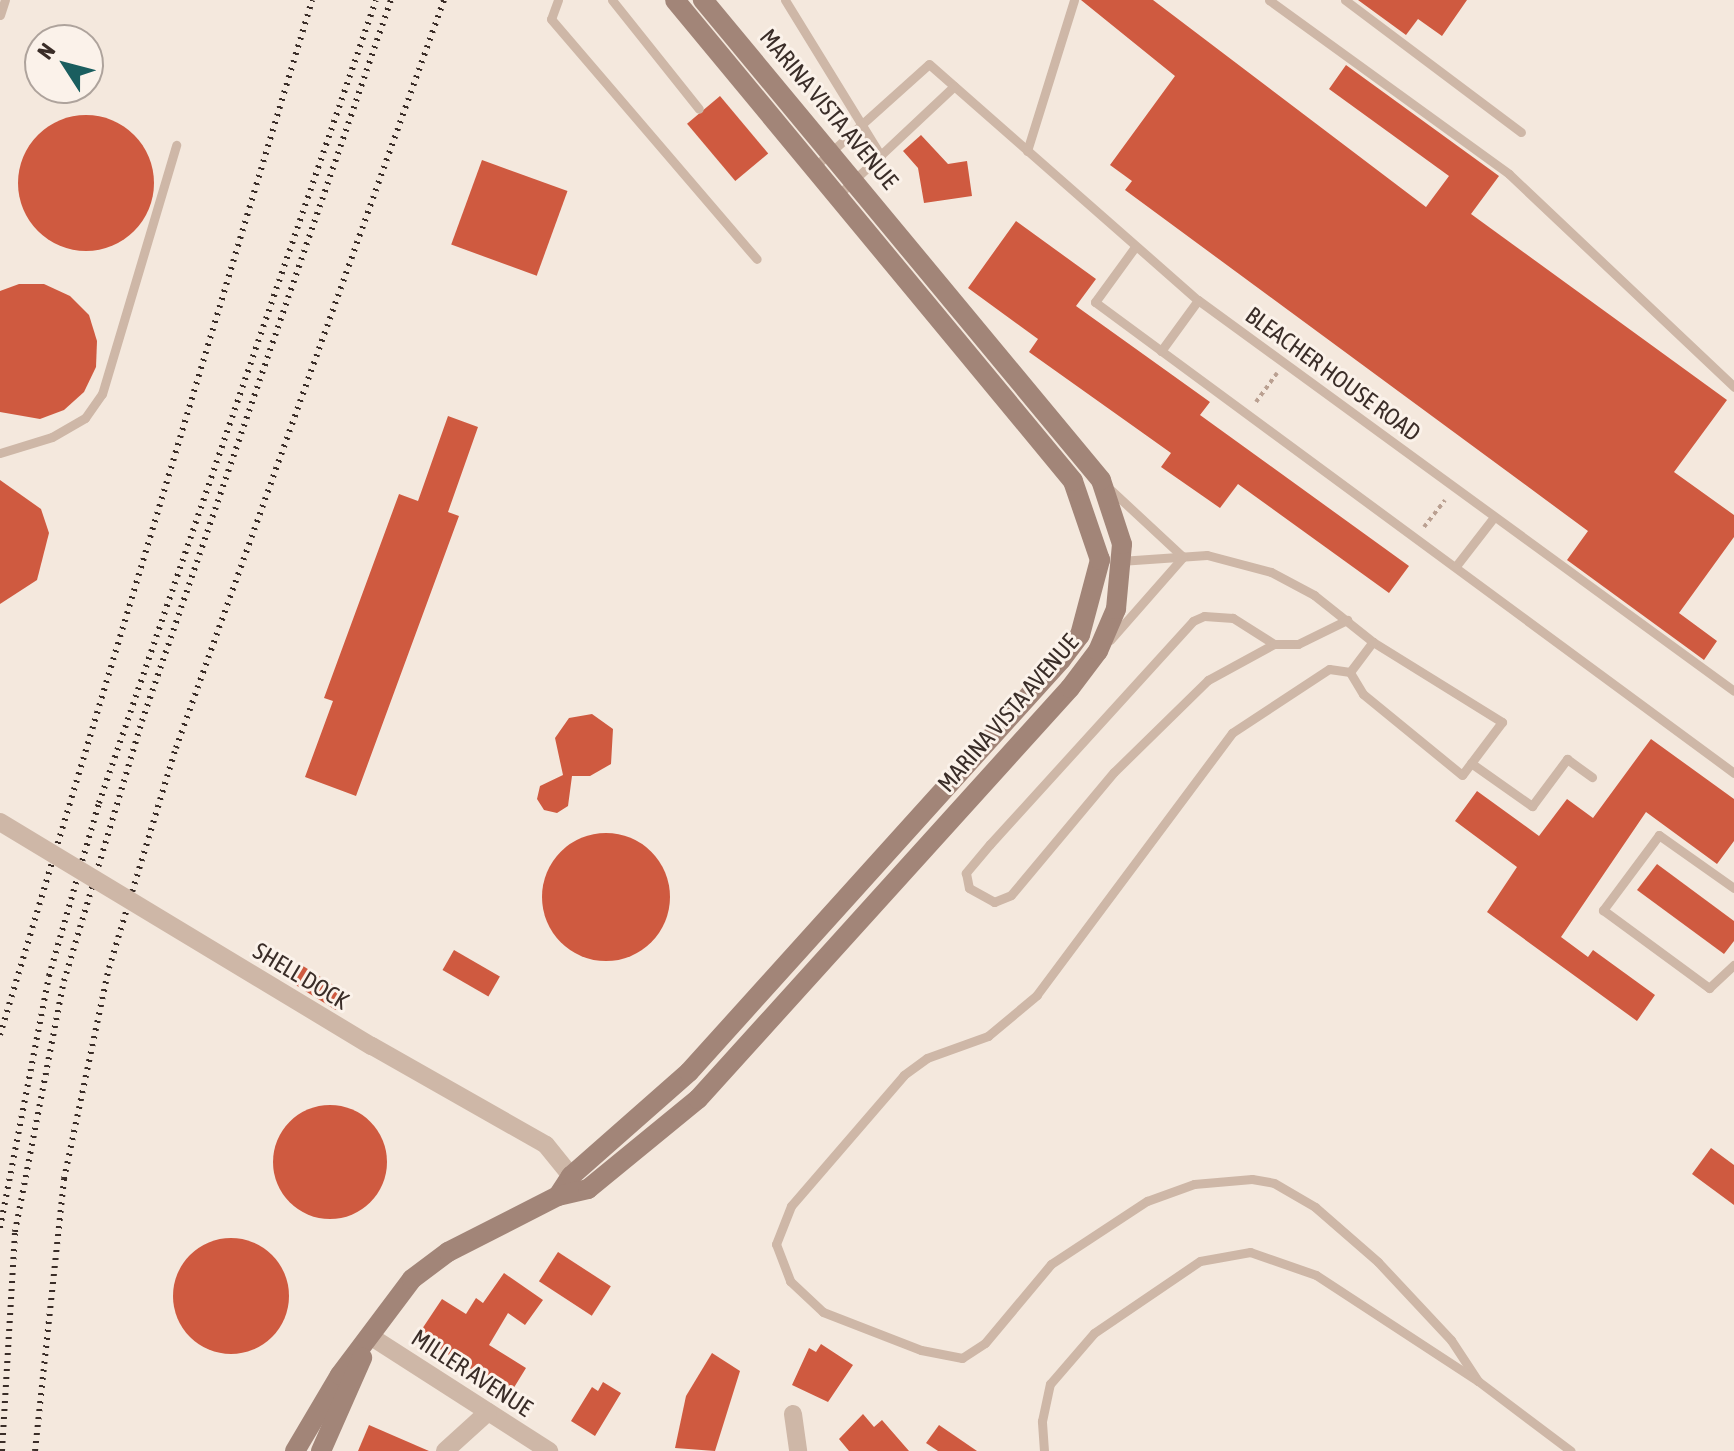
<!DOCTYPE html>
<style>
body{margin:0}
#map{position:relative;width:1734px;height:1451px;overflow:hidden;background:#f4e8dd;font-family:"Asap Condensed",sans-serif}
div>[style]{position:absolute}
.building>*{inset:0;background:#cf5a40;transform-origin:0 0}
.round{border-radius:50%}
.path>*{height:4px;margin-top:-2px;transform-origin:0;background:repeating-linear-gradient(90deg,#baa091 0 4px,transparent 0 8px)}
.service>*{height:9px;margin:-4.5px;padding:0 4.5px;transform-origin:4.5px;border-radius:4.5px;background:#ceb7a7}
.minor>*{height:18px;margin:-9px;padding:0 9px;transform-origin:9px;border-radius:9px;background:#ceb7a7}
.secondary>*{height:20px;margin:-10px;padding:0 10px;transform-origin:10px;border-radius:10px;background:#a28578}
.rail>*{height:6px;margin-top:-3px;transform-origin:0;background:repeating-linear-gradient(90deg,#3a2d28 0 2px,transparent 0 8px)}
.minor-bridge>*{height:18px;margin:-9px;padding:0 9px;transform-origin:9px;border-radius:9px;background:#ceb7a7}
span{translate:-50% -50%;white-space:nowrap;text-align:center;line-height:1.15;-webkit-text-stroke:6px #fbf2ea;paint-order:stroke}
.street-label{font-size:24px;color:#3a2d28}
.north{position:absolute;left:24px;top:24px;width:80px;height:80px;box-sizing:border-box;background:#fbf2ea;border:2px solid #aea39c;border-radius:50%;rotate:306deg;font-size:22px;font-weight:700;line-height:32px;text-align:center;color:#3a2d28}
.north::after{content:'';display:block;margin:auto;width:28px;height:36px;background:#1a5e5f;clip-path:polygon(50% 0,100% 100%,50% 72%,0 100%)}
</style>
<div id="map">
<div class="building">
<div style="clip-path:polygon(1081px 0,1153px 0,1426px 207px,1449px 176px,1329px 89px,1346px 65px,1499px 176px,1471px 214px,1727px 400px,1674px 472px,1734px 515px,1734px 537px,1679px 613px,1717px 641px,1704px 660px,1567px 560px,1588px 531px,1125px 190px,1132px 181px,1110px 165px,1175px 76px)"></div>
<div style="clip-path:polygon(1358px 0,1467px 0,1442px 36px,1418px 19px,1406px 35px)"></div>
<div style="left:720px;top:96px;width:75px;height:43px;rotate:50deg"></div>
<div class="round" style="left:18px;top:115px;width:136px;height:136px"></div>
<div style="clip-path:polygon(921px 135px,948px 164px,967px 161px,972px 196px,924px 203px,918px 168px,903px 151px)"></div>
<div style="left:482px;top:160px;width:91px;height:90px;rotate:20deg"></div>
<div style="clip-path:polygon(1016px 221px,1096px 279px,1076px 306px,1210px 402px,1200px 415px,1409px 566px,1389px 593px,1238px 484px,1220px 508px,1161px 467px,1171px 453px,1029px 352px,1038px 339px,968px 288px)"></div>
<div style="clip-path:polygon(19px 284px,44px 284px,70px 296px,89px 315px,97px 341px,96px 367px,84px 392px,64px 410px,40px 419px,0 412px,0 291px)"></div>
<div style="clip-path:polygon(448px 416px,478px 427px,448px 512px,459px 516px,356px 796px,305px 777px,333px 701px,324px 698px,399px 494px,418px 501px)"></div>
<div style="clip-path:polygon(0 480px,41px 509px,49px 533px,37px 580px,0 604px)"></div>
<div style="clip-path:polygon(592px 714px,613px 729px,611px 764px,590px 776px,572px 776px,568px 806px,557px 813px,544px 810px,537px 799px,540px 786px,563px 775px,555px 738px,569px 718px)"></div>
<div style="clip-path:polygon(1651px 739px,1734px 799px,1734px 841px,1717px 864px,1646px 812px,1561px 937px,1588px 957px,1593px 950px,1655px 995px,1637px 1021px,1487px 912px,1517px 867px,1455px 821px,1477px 791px,1539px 836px,1567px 799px,1593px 818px)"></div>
<div class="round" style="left:542px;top:833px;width:128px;height:128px"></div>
<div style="clip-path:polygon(1657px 864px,1734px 921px,1734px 941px,1724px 954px,1637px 890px)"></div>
<div style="left:454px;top:950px;width:53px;height:23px;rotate:30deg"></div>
<div style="left:303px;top:966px;width:51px;height:20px;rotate:32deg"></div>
<div class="round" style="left:273px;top:1105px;width:114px;height:114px"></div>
<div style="clip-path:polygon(1711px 1148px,1734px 1165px,1734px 1205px,1692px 1174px)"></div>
<div class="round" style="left:173px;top:1238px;width:116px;height:116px"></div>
<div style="left:558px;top:1252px;width:63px;height:35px;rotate:33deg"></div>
<div style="clip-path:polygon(504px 1273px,543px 1300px,525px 1325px,508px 1313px,489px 1345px,526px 1368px,510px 1394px,418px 1335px,442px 1299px,466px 1314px,476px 1298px,483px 1303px)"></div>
<div style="clip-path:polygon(821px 1344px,853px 1365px,828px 1402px,792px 1385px,809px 1348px,816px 1352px)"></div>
<div style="clip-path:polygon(712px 1353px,740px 1371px,715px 1451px,675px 1448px,686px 1396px)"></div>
<div style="clip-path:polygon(603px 1382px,621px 1393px,595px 1436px,571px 1421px,592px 1387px,598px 1391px)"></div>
<div style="clip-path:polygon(863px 1414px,874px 1427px,882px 1420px,909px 1451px,849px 1451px,839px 1439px)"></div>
<div style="clip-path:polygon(369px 1425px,429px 1451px,358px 1451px)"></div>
<div style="clip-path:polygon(939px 1425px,977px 1451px,938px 1451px,926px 1443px)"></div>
</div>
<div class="path">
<div style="left:1256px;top:402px;width:36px;rotate:-54deg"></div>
<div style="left:1424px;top:527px;width:34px;rotate:-52deg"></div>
</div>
<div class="service">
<div style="left:558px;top:0;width:20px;rotate:110deg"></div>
<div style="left:551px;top:19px;width:316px;rotate:49.4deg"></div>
<div style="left:612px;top:0;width:139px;rotate:51.4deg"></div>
<div style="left:785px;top:0;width:183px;rotate:58.4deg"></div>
<div style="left:1269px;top:0;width:296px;rotate:35.9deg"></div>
<div style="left:1509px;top:174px;width:310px;rotate:43.4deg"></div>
<div style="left:1345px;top:0;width:220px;rotate:36.9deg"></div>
<div style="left:0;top:15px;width:16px;rotate:-72deg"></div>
<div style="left:1027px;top:151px;width:158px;rotate:-72.7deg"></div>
<div style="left:812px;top:169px;width:157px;rotate:-41.9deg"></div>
<div style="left:929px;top:64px;width:358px;rotate:41.3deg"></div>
<div style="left:1198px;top:300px;width:663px;rotate:36.11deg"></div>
<div style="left:836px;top:197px;width:162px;rotate:-43.2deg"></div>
<div style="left:1135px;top:247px;width:68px;rotate:126deg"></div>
<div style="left:1095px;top:302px;width:794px;rotate:36.39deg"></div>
<div style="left:1161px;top:351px;width:63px;rotate:-54deg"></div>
<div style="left:0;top:453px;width:54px;rotate:-17.1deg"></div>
<div style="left:52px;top:437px;width:38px;rotate:-30deg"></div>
<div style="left:85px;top:418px;width:29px;rotate:-55deg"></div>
<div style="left:102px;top:394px;width:260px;rotate:-73.4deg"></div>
<div style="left:1120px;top:561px;width:87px;rotate:-3.9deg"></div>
<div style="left:1207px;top:555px;width:66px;rotate:14.9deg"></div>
<div style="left:1271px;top:572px;width:49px;rotate:28.1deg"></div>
<div style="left:1314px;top:595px;width:75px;rotate:38.5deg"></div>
<div style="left:1373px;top:642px;width:152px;rotate:31.8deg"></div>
<div style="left:1502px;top:722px;width:66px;rotate:127deg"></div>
<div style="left:1462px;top:775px;width:128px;rotate:-140.7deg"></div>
<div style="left:1363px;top:694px;width:26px;rotate:-121deg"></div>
<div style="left:1456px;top:566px;width:62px;rotate:-52.2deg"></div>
<div style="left:1110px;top:640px;width:111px;rotate:-48.7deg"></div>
<div style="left:1183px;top:557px;width:98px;rotate:-137.1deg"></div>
<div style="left:1274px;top:644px;width:49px;rotate:-147.6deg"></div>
<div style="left:1233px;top:618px;width:29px;rotate:-176deg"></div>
<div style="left:1204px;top:616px;width:12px;rotate:156deg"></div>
<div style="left:1193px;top:621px;width:302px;rotate:132.3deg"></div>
<div style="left:990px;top:844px;width:38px;rotate:130deg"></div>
<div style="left:966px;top:873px;width:15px;rotate:79deg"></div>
<div style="left:969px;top:888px;width:29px;rotate:29deg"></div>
<div style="left:994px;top:902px;width:18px;rotate:-22deg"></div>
<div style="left:1011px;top:895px;width:160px;rotate:-50.1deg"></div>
<div style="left:1114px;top:772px;width:132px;rotate:-44.4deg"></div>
<div style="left:1208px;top:680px;width:75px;rotate:-28.6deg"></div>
<div style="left:1274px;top:644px;width:24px"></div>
<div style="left:1298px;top:644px;width:55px;rotate:-26.1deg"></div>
<div style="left:1350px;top:672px;width:21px;rotate:-172deg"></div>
<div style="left:1329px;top:669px;width:116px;rotate:146.6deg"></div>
<div style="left:1232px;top:733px;width:327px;rotate:126.7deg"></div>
<div style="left:1037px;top:995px;width:64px;rotate:140.1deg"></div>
<div style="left:988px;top:1036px;width:65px;rotate:160.2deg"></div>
<div style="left:927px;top:1058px;width:29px;rotate:144deg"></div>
<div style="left:904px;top:1075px;width:173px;rotate:130.8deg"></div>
<div style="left:791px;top:1206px;width:41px;rotate:111.5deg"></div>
<div style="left:776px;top:1244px;width:40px;rotate:69deg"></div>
<div style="left:790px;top:1281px;width:45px;rotate:43.2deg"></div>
<div style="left:823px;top:1312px;width:105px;rotate:21.2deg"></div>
<div style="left:921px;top:1350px;width:42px;rotate:11deg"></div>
<div style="left:962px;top:1358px;width:27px;rotate:-33deg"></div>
<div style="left:985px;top:1343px;width:103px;rotate:-50.1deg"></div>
<div style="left:1051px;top:1264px;width:115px;rotate:-33.3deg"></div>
<div style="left:1147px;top:1201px;width:50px;rotate:-19.9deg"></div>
<div style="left:1194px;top:1184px;width:58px;rotate:-4.9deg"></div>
<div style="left:1252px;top:1179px;width:22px;rotate:10deg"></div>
<div style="left:1274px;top:1183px;width:48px;rotate:30.3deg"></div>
<div style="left:1315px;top:1207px;width:84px;rotate:41.1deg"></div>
<div style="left:1378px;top:1262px;width:107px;rotate:46.9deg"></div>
<div style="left:1451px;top:1340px;width:49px;rotate:56.6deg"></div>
<div style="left:1350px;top:672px;width:38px;rotate:-53deg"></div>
<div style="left:1471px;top:763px;width:75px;rotate:35.2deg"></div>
<div style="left:1532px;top:806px;width:59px;rotate:-53.3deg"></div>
<div style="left:1567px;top:759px;width:31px;rotate:36deg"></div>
<div style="left:1734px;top:888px;width:92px;rotate:-144.8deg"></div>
<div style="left:1659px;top:835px;width:94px;rotate:126.7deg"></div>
<div style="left:1603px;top:910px;width:132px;rotate:36.3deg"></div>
<div style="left:1709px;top:988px;width:34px;rotate:-43deg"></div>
<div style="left:1044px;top:1451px;width:30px;rotate:-94deg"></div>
<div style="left:1042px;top:1421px;width:38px;rotate:-78deg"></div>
<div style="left:1050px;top:1384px;width:67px;rotate:-49.2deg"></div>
<div style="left:1094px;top:1333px;width:128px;rotate:-34.2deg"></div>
<div style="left:1200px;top:1261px;width:51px;rotate:-10.2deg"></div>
<div style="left:1250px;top:1252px;width:70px;rotate:19.2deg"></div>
<div style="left:1316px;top:1275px;width:194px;rotate:33.2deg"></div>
<div style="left:1478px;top:1381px;width:116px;rotate:37deg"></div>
</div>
<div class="minor">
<div style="left:372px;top:1046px;width:200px;rotate:29.6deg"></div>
<div style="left:546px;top:1145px;width:40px;rotate:51deg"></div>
<div style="left:370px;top:1336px;width:213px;rotate:32.7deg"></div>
<div style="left:793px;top:1414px;width:37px;rotate:82deg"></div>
<div style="left:445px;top:1451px;width:58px;rotate:-42.2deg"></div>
</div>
<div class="secondary">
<div style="left:558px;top:1196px;width:24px;rotate:-57deg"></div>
<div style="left:571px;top:1176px;width:157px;rotate:-41.4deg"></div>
<div style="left:689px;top:1072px;width:555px;rotate:-47.92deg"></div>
<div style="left:1061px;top:660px;width:31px;rotate:-53deg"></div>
<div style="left:1080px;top:635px;width:78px;rotate:-75.1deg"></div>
<div style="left:1100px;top:560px;width:83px;rotate:-108.9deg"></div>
<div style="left:1073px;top:481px;width:624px;rotate:-129.61deg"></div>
<div style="left:295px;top:1451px;width:88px;rotate:-59.4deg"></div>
<div style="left:340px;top:1375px;width:120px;rotate:-53.1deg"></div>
<div style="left:412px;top:1279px;width:45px;rotate:-36.9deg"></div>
<div style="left:448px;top:1252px;width:123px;rotate:-27deg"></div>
<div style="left:558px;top:1196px;width:31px;rotate:-13deg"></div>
<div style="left:588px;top:1189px;width:142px;rotate:-39.3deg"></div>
<div style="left:698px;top:1099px;width:554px;rotate:-47.85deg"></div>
<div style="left:1070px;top:688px;width:46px;rotate:-52.9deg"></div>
<div style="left:1098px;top:651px;width:46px;rotate:-66.8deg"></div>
<div style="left:1116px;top:609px;width:65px;rotate:-84.7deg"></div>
<div style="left:1122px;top:544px;width:67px;rotate:-108.2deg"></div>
<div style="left:1101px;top:480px;width:624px;rotate:-129.66deg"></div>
<div style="left:321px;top:1451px;width:102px;rotate:-66.2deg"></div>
</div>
<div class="rail">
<div style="left:0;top:1035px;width:1081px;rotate:-73.22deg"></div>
<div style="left:0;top:1228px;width:257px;rotate:-79deg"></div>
<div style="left:49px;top:976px;width:180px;rotate:-73.9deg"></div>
<div style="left:99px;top:803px;width:849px;rotate:-70.97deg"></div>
<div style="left:2px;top:1451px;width:219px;rotate:-86.6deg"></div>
<div style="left:15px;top:1232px;width:256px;rotate:-79deg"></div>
<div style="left:64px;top:981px;width:271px;rotate:-73.3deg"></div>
<div style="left:142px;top:721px;width:763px;rotate:-70.95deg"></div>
<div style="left:35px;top:1451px;width:274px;rotate:-83.9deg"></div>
<div style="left:64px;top:1179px;width:216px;rotate:-78deg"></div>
<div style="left:109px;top:968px;width:230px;rotate:-73.1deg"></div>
<div style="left:176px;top:748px;width:795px;rotate:-70.29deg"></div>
</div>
<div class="minor-bridge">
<div style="left:0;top:822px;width:434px;rotate:31.1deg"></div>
</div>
<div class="street-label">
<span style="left:829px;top:109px;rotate:50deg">MARINA VISTA AVENUE</span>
<span style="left:1333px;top:374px;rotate:36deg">BLEACHER HOUSE ROAD</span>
<span style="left:1008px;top:713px;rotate:-49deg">MARINA VISTA AVENUE</span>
<span style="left:301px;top:976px;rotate:31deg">SHELL DOCK</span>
<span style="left:472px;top:1373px;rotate:33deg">MILLER AVENUE</span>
</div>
<div class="north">N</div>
</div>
